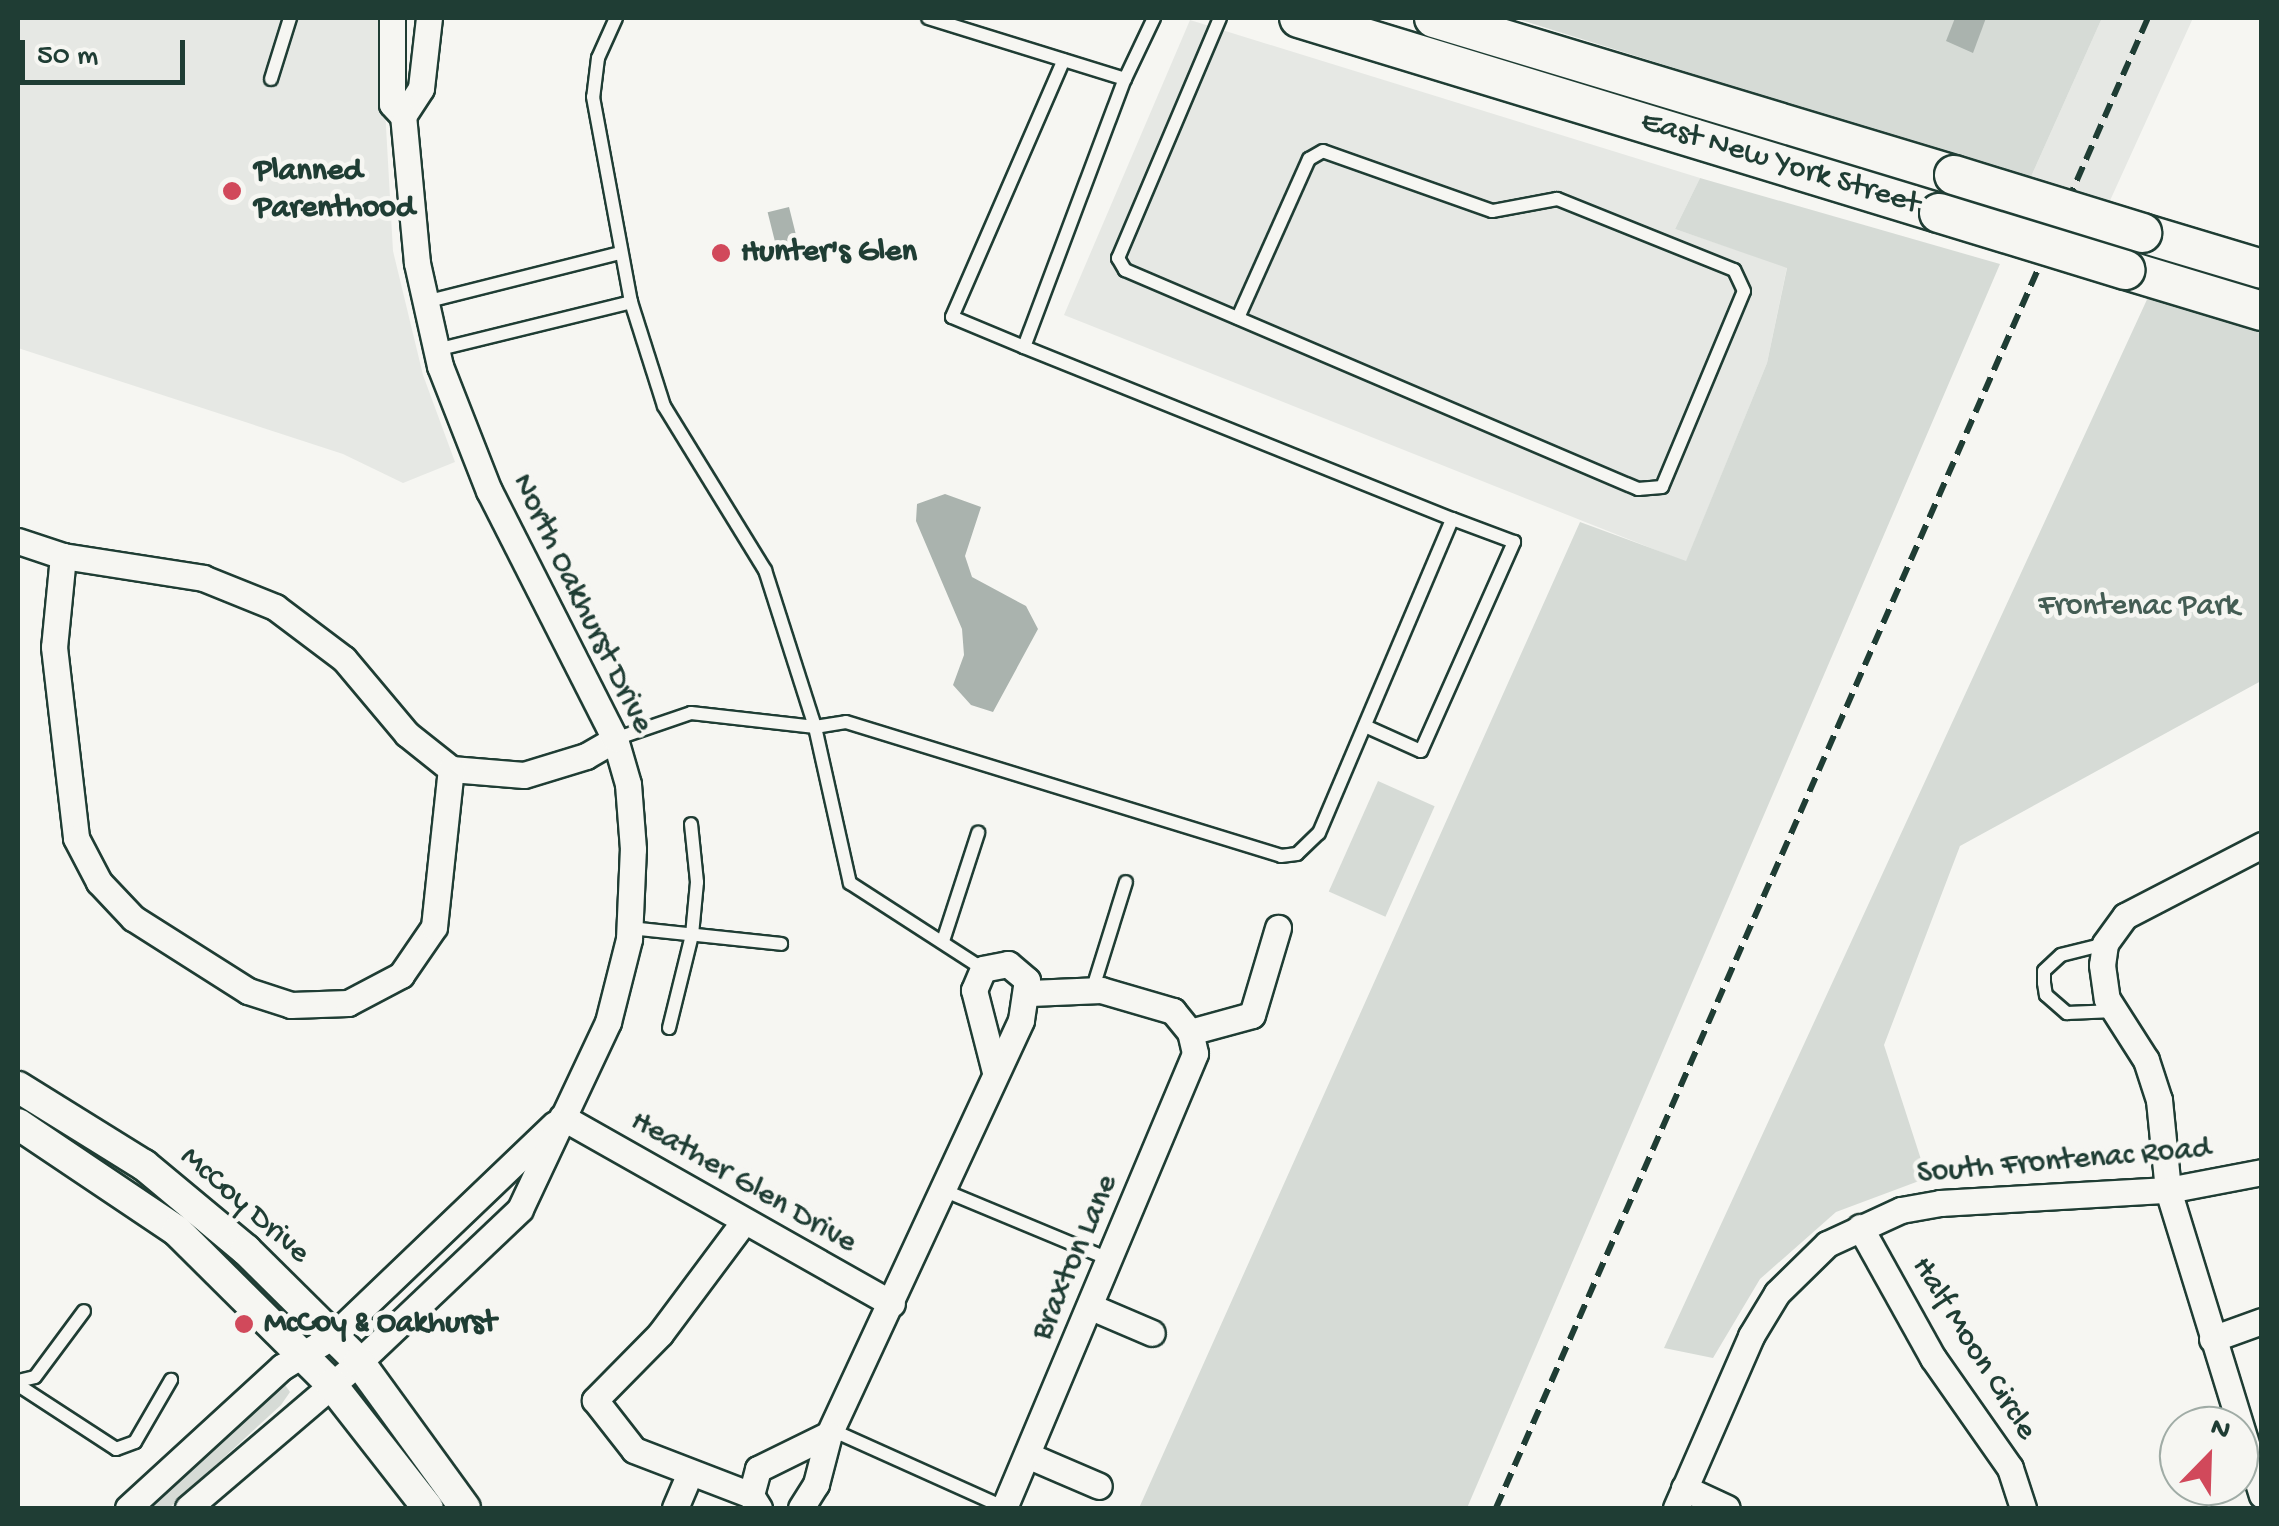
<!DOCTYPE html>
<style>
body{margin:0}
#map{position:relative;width:2279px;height:1526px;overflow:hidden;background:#f6f6f2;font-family:"Gochi Hand",sans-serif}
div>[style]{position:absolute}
.built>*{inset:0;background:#e6e8e4}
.green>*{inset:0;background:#d6dbd6;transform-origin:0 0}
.water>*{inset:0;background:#aab3ae;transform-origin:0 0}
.roads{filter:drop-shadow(2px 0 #1f3d34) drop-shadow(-2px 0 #1f3d34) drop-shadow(0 2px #1f3d34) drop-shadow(0 -2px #1f3d34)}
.service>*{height:12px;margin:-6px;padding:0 6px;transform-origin:6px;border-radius:6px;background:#f6f6f2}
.minor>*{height:25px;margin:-12.5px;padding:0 12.5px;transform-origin:12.5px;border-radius:12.5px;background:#f6f6f2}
.tertiary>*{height:30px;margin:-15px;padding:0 15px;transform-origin:15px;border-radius:15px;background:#f6f6f2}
.primary>*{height:38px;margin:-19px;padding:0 19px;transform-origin:19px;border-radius:19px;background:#f6f6f2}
.rail>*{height:6px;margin-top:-3px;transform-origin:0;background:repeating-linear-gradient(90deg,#1f3d34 0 15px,transparent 0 23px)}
.bridges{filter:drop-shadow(2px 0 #1f3d34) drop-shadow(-2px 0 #1f3d34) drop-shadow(0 2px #1f3d34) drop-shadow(0 -2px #1f3d34)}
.primary-bridge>*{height:38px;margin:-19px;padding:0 19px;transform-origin:19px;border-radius:19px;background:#f6f6f2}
.dots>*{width:28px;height:28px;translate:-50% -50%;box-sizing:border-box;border:5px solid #f6f6f2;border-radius:50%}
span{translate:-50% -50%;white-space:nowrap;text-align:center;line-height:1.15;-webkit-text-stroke:9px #f6f6f2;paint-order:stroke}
.street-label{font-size:32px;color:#1f3d34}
.poi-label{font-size:32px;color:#1f3d34;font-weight:700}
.left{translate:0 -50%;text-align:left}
.park-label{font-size:32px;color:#445d54}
.frame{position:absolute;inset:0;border:20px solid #1f3d34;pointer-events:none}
.north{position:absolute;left:2159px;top:1406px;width:100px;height:100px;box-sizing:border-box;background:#f6f6f2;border:2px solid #a0aca6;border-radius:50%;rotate:23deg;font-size:28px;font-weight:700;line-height:40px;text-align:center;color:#1f3d34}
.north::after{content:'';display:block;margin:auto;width:35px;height:45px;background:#d1495b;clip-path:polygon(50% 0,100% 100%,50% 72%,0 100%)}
.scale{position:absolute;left:20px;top:40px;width:165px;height:45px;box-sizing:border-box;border:5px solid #1f3d34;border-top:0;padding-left:12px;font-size:30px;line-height:35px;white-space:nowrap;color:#1f3d34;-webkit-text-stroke:8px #f6f6f2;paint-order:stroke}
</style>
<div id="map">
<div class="built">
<div style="clip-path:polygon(18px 18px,386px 18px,383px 73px,393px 251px,423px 375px,455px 462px,403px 483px,343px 454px,18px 348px)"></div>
<div style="clip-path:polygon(2102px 18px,2193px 18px,2108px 205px,2030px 179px)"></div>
<div style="clip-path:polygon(1190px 20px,1700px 178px,1675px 229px,1787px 267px,1767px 363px,1686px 562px,1064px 315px)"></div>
</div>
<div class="green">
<div style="clip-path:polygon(1514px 18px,2102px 18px,2030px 179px)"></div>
<div style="clip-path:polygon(1405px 34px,1534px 61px,1949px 187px,1943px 200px)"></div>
<div style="clip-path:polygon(1700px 178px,2000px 264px,1467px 1508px,1139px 1508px,1580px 522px,1686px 561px,1767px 363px,1787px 268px,1675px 229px)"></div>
<div style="clip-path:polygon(2150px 293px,2261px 325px,2261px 681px,1960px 846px,1884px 1045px,1927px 1178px,1836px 1212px,1760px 1279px,1713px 1358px,1664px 1348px)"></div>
<div style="left:1378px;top:781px;width:62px;height:121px;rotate:24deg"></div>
<div style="clip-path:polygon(283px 1382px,290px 1392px,281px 1405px,169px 1508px,140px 1508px)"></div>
</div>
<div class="water">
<div style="clip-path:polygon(1955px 18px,1986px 18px,1973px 53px,1946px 41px)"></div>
<div style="left:789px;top:207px;width:41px;height:22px;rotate:76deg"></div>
<div style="clip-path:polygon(945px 494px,981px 507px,965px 556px,972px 577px,1026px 606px,1038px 629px,993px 712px,971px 705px,953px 685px,964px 655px,962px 629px,916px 521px,917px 504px)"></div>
</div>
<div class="roads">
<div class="service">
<div style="left:616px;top:18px;width:44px;rotate:114.2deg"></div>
<div style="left:598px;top:58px;width:39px;rotate:97deg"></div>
<div style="left:593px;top:97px;width:208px;rotate:79.5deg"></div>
<div style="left:631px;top:302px;width:109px;rotate:72.4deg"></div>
<div style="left:664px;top:406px;width:193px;rotate:58.4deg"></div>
<div style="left:765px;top:570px;width:165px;rotate:72.3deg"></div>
<div style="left:815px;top:727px;width:160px;rotate:77.4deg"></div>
<div style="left:850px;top:883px;width:158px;rotate:32.9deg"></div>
<div style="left:1220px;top:18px;width:261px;rotate:113deg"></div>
<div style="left:1118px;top:258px;width:14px;rotate:60deg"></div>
<div style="left:1125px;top:270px;width:558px;rotate:23.12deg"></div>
<div style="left:1638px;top:489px;width:24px;rotate:-5deg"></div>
<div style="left:1662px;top:487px;width:212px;rotate:-67.3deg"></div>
<div style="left:1744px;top:291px;width:23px;rotate:-115deg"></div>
<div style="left:1734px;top:270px;width:191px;rotate:-158.1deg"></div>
<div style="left:1557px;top:199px;width:66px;rotate:169.5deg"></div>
<div style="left:1492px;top:211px;width:179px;rotate:-160.5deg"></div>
<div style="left:1323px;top:151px;width:16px;rotate:150deg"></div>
<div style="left:1309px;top:159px;width:174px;rotate:114.1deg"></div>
<div style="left:271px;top:79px;width:64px;rotate:-72.7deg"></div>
<div style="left:1125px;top:79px;width:68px;rotate:-64.6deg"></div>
<div style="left:425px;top:302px;width:201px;rotate:-14.1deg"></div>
<div style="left:1024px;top:347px;width:78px;rotate:-157.4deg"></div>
<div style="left:952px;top:317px;width:280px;rotate:-66.5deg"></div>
<div style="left:436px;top:350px;width:201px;rotate:-13.8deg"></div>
<div style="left:1365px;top:726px;width:61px;rotate:24.1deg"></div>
<div style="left:1421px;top:751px;width:229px;rotate:-66deg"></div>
<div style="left:1514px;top:542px;width:66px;rotate:-159.6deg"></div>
<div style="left:615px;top:739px;width:80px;rotate:-18.9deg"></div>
<div style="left:691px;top:713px;width:125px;rotate:6.4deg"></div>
<div style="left:815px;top:727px;width:31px;rotate:-9deg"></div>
<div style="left:846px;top:722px;width:455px;rotate:17.1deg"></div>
<div style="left:1281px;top:856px;width:16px;rotate:-7deg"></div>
<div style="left:1297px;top:854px;width:30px;rotate:-44deg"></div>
<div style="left:1319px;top:833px;width:341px;rotate:-67deg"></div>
<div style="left:1452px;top:519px;width:461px;rotate:-158.1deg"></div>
<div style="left:1024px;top:347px;width:286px;rotate:-69.4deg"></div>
<div style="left:1125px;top:79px;width:206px;rotate:-162.8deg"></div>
<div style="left:630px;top:928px;width:152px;rotate:6deg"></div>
<div style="left:943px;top:941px;width:114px;rotate:-72deg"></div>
<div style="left:2105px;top:944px;width:45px;rotate:166deg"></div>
<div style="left:2061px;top:955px;width:23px;rotate:137deg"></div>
<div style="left:2044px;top:971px;width:12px;rotate:90deg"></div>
<div style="left:2044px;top:983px;width:12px;rotate:81deg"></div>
<div style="left:2046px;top:995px;width:28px;rotate:41deg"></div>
<div style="left:2067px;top:1013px;width:48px;rotate:-2.4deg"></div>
<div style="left:1092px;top:991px;width:114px;rotate:-72.7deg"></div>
<div style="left:669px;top:1028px;width:96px;rotate:-76.1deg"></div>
<div style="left:692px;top:935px;width:53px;rotate:-84.6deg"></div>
<div style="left:697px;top:882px;width:58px;rotate:-95.9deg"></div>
<div style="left:943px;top:1190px;width:182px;rotate:22.6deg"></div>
<div style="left:18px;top:1381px;width:17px;rotate:-13deg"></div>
<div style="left:35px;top:1377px;width:82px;rotate:-53.4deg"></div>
<div style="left:18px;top:1385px;width:117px;rotate:33.1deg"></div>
<div style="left:116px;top:1449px;width:20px;rotate:-20deg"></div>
<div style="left:135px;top:1442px;width:72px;rotate:-59.9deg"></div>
<div style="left:834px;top:1431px;width:188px;rotate:24.2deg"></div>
</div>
<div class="minor">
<div style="left:403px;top:116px;width:33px;rotate:-57deg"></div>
<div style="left:421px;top:88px;width:70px;rotate:-83.5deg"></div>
<div style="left:18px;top:541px;width:47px;rotate:18.4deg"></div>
<div style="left:63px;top:556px;width:142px;rotate:8.9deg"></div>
<div style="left:203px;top:578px;width:78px;rotate:21.9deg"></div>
<div style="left:275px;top:607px;width:86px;rotate:37deg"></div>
<div style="left:344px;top:659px;width:98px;rotate:50deg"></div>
<div style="left:407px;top:734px;width:56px;rotate:38.5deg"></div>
<div style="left:451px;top:769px;width:73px;rotate:4.7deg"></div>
<div style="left:524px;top:775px;width:65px;rotate:-17deg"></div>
<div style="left:586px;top:756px;width:34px;rotate:-30deg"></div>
<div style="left:63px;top:556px;width:91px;rotate:95.6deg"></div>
<div style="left:54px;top:647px;width:192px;rotate:83.4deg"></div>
<div style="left:76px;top:838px;width:50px;rotate:62.4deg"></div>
<div style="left:99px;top:882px;width:50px;rotate:46.6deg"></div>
<div style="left:133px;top:918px;width:136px;rotate:32.4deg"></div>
<div style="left:248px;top:991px;width:45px;rotate:18deg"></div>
<div style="left:291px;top:1005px;width:57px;rotate:-2deg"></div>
<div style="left:348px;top:1003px;width:60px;rotate:-27.8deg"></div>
<div style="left:401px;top:975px;width:58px;rotate:-55.5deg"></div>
<div style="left:434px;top:927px;width:159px;rotate:-83.9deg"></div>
<div style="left:2262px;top:845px;width:154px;rotate:152.6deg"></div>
<div style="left:2125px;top:916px;width:34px;rotate:126deg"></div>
<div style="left:2105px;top:944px;width:21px;rotate:98deg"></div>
<div style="left:2102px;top:965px;width:34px;rotate:82deg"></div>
<div style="left:2107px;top:999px;width:72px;rotate:57.4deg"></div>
<div style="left:2146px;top:1060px;width:42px;rotate:72deg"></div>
<div style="left:2159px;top:1100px;width:90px;rotate:84.3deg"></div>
<div style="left:2168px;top:1190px;width:319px;rotate:72.9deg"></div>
<div style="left:1190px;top:1032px;width:64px;rotate:-15.3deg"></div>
<div style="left:1252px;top:1015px;width:91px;rotate:-73.4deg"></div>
<div style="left:562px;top:1117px;width:379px;rotate:29.5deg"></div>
<div style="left:742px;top:1224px;width:137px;rotate:126.7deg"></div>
<div style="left:660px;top:1334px;width:93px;rotate:134.6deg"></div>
<div style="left:595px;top:1400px;width:63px;rotate:52deg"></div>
<div style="left:634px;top:1450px;width:125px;rotate:21deg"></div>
<div style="left:1860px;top:1227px;width:150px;rotate:60.9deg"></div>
<div style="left:1933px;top:1358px;width:134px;rotate:55deg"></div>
<div style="left:2010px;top:1468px;width:42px;rotate:72deg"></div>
<div style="left:1091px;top:1307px;width:66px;rotate:23.1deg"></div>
<div style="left:2212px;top:1339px;width:53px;rotate:-19.8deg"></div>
<div style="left:829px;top:1434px;width:456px;rotate:-65.1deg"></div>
<div style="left:1021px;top:1020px;width:40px;rotate:-81.5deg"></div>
<div style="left:1027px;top:980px;width:25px;rotate:-140deg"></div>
<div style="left:1008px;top:964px;width:25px;rotate:169deg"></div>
<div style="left:983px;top:969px;width:23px;rotate:113deg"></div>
<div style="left:974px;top:990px;width:85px;rotate:75.6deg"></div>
<div style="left:1027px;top:1455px;width:78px;rotate:23.3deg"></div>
<div style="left:1684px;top:1488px;width:47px;rotate:24.9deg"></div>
<div style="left:128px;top:1508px;width:209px;rotate:-42.5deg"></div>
<div style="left:282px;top:1367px;width:60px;rotate:-31.3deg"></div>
<div style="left:333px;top:1336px;width:307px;rotate:-43.7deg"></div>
<div style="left:188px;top:1508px;width:225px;rotate:-40.5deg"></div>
<div style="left:359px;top:1362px;width:222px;rotate:-43.5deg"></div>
<div style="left:520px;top:1209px;width:207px;rotate:-64.8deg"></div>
<div style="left:608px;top:1022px;width:86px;rotate:-75.8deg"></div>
<div style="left:629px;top:939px;width:90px;rotate:-87.5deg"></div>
<div style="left:633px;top:849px;width:65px;rotate:-94.4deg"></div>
<div style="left:628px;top:784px;width:47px;rotate:-106.1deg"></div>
<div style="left:615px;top:739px;width:278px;rotate:-116.9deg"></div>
<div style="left:489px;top:491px;width:134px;rotate:-111.4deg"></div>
<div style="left:440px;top:366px;width:106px;rotate:-102.6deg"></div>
<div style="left:417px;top:263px;width:148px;rotate:-95.4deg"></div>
<div style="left:403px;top:116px;width:16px;rotate:-133deg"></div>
<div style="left:392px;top:104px;width:86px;rotate:-90deg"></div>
<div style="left:675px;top:1508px;width:38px;rotate:-67deg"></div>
<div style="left:759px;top:1508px;width:15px;rotate:-122deg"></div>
<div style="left:751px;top:1495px;width:27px;rotate:-75deg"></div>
<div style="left:758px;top:1469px;width:79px;rotate:-26.2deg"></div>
<div style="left:829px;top:1434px;width:52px;rotate:104.6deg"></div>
<div style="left:816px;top:1484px;width:28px;rotate:122deg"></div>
<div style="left:1004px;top:1508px;width:493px;rotate:-67.2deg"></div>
<div style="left:1195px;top:1053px;width:22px;rotate:-103deg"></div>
<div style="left:1190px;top:1032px;width:27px;rotate:-129deg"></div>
<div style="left:1173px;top:1011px;width:75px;rotate:-163.7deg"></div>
<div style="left:1101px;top:990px;width:71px;rotate:177.6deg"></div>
<div style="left:1676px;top:1508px;width:188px;rotate:-66.4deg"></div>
<div style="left:1751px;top:1336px;width:50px;rotate:-58.8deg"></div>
<div style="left:1777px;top:1293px;width:70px;rotate:-44.4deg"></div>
<div style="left:1827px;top:1244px;width:81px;rotate:-24.7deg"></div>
<div style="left:1901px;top:1210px;width:40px;rotate:-10deg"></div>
<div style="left:1940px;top:1203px;width:228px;rotate:-3.3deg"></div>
<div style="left:2168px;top:1190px;width:96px;rotate:-10.8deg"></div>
</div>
<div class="tertiary">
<div style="left:18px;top:1087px;width:148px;rotate:31.8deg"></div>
<div style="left:144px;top:1165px;width:133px;rotate:39.8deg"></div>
<div style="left:246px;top:1250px;width:159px;rotate:44.7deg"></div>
<div style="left:359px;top:1362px;width:180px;rotate:54deg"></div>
<div style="left:18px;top:1124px;width:192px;rotate:33.9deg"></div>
<div style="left:177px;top:1231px;width:217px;rotate:44.8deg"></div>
<div style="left:331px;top:1384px;width:157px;rotate:52deg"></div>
</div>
<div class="primary">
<div style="left:1299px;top:18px;width:669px;rotate:16.95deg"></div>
<div style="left:1434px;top:18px;width:543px;rotate:16.8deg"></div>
<div style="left:2142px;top:233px;width:125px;rotate:16.7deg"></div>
<div style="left:2126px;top:270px;width:142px;rotate:16.8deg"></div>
</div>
</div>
<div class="rail">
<div style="left:1496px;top:1508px;width:1626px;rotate:-66.37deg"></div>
</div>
<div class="bridges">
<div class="primary-bridge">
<div style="left:1954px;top:175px;width:197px;rotate:17.1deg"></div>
<div style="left:1939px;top:213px;width:195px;rotate:17deg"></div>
</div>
</div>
<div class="dots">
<div style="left:232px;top:191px;background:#d1495b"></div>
<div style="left:721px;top:253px;background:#d1495b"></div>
<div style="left:244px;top:1324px;background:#d1495b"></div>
</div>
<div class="street-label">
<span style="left:1780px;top:164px;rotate:17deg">East New York Street</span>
<span style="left:581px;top:604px;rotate:64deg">North Oakhurst Drive</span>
<span style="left:2064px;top:1162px;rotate:-5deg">South Frontenac Road</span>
<span style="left:743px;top:1183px;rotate:30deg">Heather Glen Drive</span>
<span style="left:244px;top:1206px;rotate:41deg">McCoy Drive</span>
<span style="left:1076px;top:1258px;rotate:-67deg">Braxton Lane</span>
<span style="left:1973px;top:1349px;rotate:58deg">Half Moon Circle</span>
</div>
<div class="poi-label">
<span class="left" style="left:254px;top:191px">Planned<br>Parenthood</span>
<span class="left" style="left:741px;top:253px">Hunter's Glen</span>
<span class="left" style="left:264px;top:1324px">McCoy &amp; Oakhurst</span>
</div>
<div class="park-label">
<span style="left:2139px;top:607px">Frontenac Park</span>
</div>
<div class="frame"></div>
<div class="north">N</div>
<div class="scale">50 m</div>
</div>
